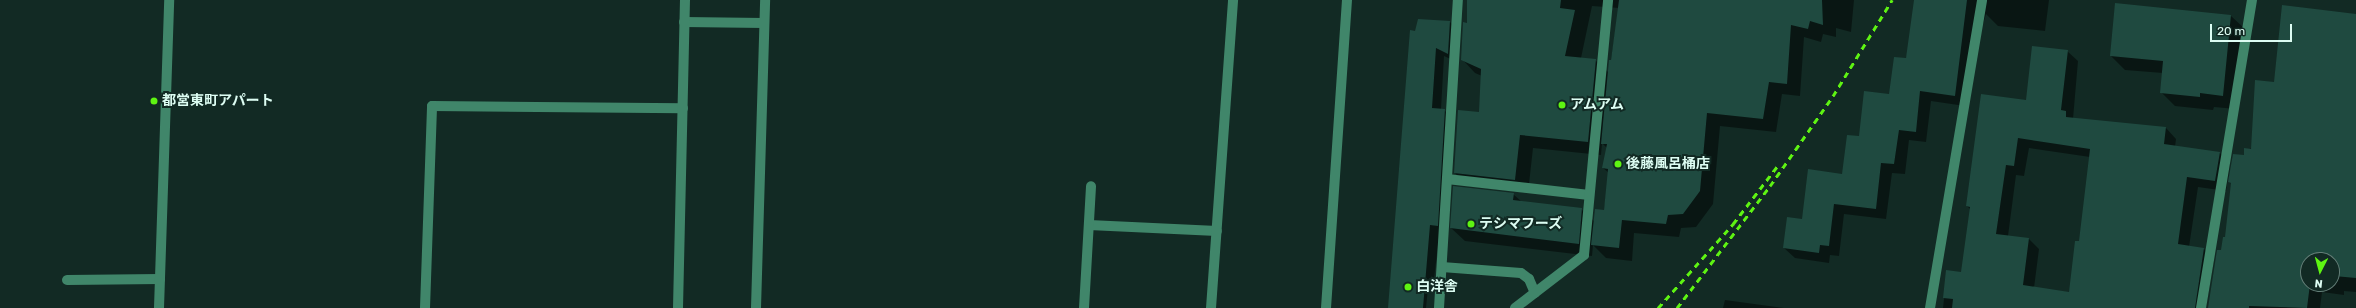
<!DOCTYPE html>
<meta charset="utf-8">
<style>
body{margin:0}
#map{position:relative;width:2356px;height:308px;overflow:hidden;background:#122a24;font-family:Rubik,"Noto Sans JP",sans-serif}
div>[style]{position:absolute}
.shadow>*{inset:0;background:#0007}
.building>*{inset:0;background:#1f4a40}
.minor>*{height:10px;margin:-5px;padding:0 5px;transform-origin:5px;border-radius:5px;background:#40866a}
.rail>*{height:3px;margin-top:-1.5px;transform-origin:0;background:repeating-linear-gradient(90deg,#5ef412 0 6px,transparent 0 11px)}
.dots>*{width:11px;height:11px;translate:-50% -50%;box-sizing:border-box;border:2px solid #122a24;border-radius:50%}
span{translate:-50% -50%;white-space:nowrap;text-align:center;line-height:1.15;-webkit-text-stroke:4px #122a24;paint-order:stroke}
.poi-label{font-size:14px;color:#ddfdf3;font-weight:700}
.left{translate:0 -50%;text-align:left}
.north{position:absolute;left:2300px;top:252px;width:40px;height:40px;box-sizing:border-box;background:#122a24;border:1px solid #637e77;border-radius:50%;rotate:186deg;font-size:11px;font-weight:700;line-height:16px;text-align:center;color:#ddfdf3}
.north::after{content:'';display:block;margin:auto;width:14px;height:18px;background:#5ef412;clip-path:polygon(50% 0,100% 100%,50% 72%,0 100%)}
.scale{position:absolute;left:2210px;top:24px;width:82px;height:18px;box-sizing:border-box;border:2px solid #ddfdf3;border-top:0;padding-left:5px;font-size:12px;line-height:14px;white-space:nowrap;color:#ddfdf3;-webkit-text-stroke:3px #122a24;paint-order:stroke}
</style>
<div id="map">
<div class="shadow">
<div style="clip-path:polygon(evenodd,1484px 0,1854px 0,1851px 32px,1836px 28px,1836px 37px,1823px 34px,1821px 42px,1804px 37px,1800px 96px,1782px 94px,1776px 132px,1720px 126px,1713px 204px,1696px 227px,1681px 228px,1679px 237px,1634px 233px,1632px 261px,1606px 258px,1593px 245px,1592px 256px,1465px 241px,1451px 228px,1513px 194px,1522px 202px,1581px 209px,1595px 222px,1604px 211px,1609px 173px,1603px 168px,1607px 148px,1602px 143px,1601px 155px,1533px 148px,1528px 193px,1468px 186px,1455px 173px,1480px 113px,1482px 76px,1475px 73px,1462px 59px,1481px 24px,1484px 0,1592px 6px,1619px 8px,1609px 73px,1595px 60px,1581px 58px,1592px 6px)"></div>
<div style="clip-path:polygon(1931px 0,2049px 0,2045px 31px,1998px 26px,1986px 14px,1983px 24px,1975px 24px,1965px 106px,1931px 101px,1926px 142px,1909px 140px,1905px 174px,1892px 173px,1886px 219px,1844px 214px,1839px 256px,1830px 255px,1829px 263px,1795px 258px,1784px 248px,1803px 220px,1843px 175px,1860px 137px,1890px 95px)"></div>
<div style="clip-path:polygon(evenodd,2356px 15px,2356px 292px,2344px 291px,2344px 295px,2322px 292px,2320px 308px,2217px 308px,2222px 251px,2226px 238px,2232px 184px,2229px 182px,2244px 157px,2356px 15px,2308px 260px,2332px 260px,2332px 284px,2308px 284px,2308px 260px)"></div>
<div style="clip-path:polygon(2231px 16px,2245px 29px,2236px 109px,2214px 107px,2213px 110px,2175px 106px,2161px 92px,2163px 73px,2125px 70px,2111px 56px)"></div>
<div style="clip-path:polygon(1450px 22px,1459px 31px,1457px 62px,1444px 56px,1441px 109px,1444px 110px,1453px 119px,1434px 279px,1429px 278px,1426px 308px,1389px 308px,1416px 32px)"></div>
<div style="clip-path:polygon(evenodd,2067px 51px,2078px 61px,2073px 119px,2166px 128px,2176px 139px,2175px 147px,2220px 153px,2230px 164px,2226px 191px,2198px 187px,2189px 247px,2204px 249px,2214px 259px,2206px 308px,1943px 308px,1947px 272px,1962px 273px,1971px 210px,1967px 206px,2027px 101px,2067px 51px,2029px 148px,2090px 157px,2080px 242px,2069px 293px,2034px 288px,2039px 249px,2029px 239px,2008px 236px,2016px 175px,2024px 176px,2029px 148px)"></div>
<div style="clip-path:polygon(1725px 300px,1784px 308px,1785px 308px,1723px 308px)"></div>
</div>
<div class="building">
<div style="clip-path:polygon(1467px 0,1561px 0,1560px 8px,1575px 10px,1565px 56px,1596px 59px,1588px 142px,1520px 135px,1515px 180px,1454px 173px,1458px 110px,1479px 112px,1481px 69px,1461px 60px,1463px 22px,1467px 23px)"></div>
<div style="clip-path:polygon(1619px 0,1822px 0,1823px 25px,1810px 21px,1808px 29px,1791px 25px,1787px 84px,1769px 82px,1763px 119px,1707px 113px,1700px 191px,1683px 214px,1668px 215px,1666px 224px,1622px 220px,1619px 248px,1591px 245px,1595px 209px,1604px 210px,1608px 169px,1602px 168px,1607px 144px,1601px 144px,1609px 60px,1611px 60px)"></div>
<div style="clip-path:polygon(1914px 0,1967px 0,1955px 96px,1920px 91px,1916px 132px,1899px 130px,1894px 164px,1881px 163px,1876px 209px,1834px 204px,1829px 246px,1820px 245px,1819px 253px,1783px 248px,1787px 217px,1802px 219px,1808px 169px,1842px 174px,1847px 135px,1859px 136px,1864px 91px,1889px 94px,1894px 57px,1906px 58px)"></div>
<div style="clip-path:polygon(2115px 3px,2231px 15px,2223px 96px,2200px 93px,2200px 97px,2160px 93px,2163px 61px,2110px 56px)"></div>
<div style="clip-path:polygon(2282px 5px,2356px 14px,2356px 278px,2334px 276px,2332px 284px,2332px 260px,2308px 260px,2310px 284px,2307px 308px,2249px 306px,2249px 308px,2208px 308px,2217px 250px,2221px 250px,2223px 237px,2225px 237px,2231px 183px,2228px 182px,2233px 154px,2244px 155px,2244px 148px,2251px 149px,2255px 80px,2274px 82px)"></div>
<div style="clip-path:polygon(1418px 19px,1450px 21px,1448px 54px,1436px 48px,1432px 108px,1445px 109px,1438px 226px,1430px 225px,1423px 308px,1388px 308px,1410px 30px,1415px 31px)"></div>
<div style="clip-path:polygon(evenodd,2032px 46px,2068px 50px,2061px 110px,2066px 111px,2066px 117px,2166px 127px,2164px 144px,2220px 152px,2215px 181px,2187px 177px,2178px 244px,2204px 248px,2195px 308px,1952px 308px,1953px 299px,1943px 298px,1946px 270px,1961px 272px,1970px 207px,1966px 206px,1981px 94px,2026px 100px,2032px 46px,2018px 138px,2090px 149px,2079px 241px,2075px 241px,2069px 292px,2023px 285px,2029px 238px,1996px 234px,2006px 165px,2014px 166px,2018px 138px)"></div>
<div style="clip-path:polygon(1453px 186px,1514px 193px,1513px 200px,1582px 208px,1579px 244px,1450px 228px)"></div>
</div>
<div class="minor">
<div style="left:684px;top:22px;width:80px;rotate:0.7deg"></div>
<div style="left:1447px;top:179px;width:143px;rotate:6.4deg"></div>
<div style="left:1089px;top:225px;width:128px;rotate:2.7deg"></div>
<div style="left:1442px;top:267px;width:79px;rotate:4.3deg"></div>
<div style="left:1521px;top:273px;width:10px;rotate:37deg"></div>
<div style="left:1529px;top:279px;width:15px;rotate:67deg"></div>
<div style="left:67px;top:280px;width:93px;rotate:-0.6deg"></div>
<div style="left:159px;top:308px;width:308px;rotate:-88.1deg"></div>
<div style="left:425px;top:308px;width:202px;rotate:-88deg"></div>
<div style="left:432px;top:106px;width:251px;rotate:0.5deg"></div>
<div style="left:678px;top:308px;width:308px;rotate:-88.7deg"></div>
<div style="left:756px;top:308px;width:308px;rotate:-88.3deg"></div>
<div style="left:1084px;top:308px;width:122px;rotate:-86.7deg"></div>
<div style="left:1211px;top:308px;width:309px;rotate:-85.9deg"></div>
<div style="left:1326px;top:308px;width:309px;rotate:-86.1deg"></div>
<div style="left:1439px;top:308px;width:309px;rotate:-86.5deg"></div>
<div style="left:1515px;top:308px;width:87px;rotate:-37.5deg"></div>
<div style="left:1584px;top:255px;width:256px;rotate:-84.6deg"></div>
<div style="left:1930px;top:308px;width:312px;rotate:-80.4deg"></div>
<div style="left:2201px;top:308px;width:312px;rotate:-80.6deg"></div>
</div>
<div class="rail">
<div style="left:1658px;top:308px;width:113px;rotate:-48.2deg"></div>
<div style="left:1733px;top:224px;width:76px;rotate:-52.5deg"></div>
<div style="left:1677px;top:308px;width:153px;rotate:-52.7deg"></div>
<div style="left:1770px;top:186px;width:110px;rotate:-55deg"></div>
<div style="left:1833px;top:96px;width:113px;rotate:-58.4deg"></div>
</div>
<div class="dots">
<div style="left:154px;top:101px;background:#5ef412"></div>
<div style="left:1562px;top:105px;background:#5ef412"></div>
<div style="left:1618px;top:164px;background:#5ef412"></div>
<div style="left:1471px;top:224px;background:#5ef412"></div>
<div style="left:1408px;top:287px;background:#5ef412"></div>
</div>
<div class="poi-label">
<span class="left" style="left:162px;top:101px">都営東町アパート</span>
<span class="left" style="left:1570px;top:105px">アムアム</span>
<span class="left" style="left:1626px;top:164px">後藤風呂桶店</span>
<span class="left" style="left:1479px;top:224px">テシマフーズ</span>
<span class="left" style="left:1416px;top:287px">白洋舎</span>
</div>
<div class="north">N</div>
<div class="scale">20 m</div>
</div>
